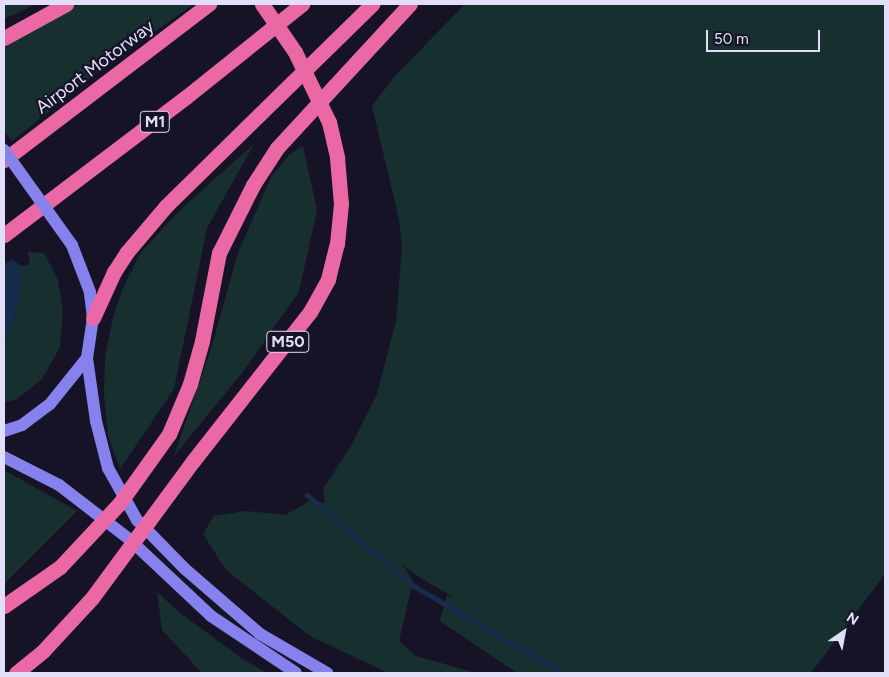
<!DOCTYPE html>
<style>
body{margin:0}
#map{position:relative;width:889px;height:677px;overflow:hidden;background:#171326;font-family:Figtree,sans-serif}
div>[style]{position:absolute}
.green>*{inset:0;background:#17302f}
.water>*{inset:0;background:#182b4b}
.stream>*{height:4.5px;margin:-2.25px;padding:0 2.25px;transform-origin:2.25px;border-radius:2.25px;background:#182b4b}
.secondary>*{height:12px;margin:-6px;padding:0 6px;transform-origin:6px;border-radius:6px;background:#8681ed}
.motorway>*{height:15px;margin:-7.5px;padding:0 7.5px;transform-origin:7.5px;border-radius:7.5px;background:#ea69a5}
.secondary-bridge>*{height:12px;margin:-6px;padding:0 6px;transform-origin:6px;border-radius:6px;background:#8681ed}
.motorway-bridge>*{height:15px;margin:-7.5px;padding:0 7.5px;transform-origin:7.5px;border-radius:7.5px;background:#ea69a5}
span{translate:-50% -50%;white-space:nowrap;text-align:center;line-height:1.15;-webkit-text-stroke:4.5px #171326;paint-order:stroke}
.shield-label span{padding:1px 4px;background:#171326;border:1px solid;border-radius:4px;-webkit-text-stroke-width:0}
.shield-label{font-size:16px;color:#e1defa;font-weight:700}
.street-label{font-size:18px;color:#e1defa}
.frame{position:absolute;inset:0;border:5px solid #e1defa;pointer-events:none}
.north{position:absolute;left:819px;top:607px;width:50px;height:50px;-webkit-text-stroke:4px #171326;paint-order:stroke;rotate:33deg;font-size:14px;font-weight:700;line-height:20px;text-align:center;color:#e1defa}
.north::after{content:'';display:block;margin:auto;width:18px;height:22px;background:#e1defa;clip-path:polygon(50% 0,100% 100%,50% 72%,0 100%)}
.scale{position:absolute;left:706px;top:30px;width:114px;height:22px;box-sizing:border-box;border:2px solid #e1defa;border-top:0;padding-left:6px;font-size:15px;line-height:18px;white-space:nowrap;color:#e1defa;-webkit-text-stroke:4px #171326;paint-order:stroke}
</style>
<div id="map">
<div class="green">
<div style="clip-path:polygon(4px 4px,36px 4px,4px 19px)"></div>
<div style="clip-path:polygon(80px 4px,194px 4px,103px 68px,12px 141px,4px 130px,4px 45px)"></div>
<div style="clip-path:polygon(465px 4px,885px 4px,885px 574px,811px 673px,517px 673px,440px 621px,447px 595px,455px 598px,419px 577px,402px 564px,413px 581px,399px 641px,416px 656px,476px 673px,388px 673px,310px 636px,226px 570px,203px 534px,214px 516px,246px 511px,285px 515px,312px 500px,325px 503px,323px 489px,351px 446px,377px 394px,396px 321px,402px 247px,399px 219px,372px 106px,394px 77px)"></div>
<div style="clip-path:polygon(254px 144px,207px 228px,174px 389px,120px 469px,108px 436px,104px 394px,105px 357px,113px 317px,124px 286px,141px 252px,182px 208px)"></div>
<div style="clip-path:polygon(303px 146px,317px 210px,299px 292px,242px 373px,174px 456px,211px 349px,238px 253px,271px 177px,289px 155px)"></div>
<div style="clip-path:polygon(28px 252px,44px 253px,58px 280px,63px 310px,60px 347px,42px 379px,17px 399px,4px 403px,4px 340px,15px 317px,21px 287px,21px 266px,30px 264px)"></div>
<div style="clip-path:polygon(4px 470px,77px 511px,4px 584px)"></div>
<div style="clip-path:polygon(157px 592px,180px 613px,240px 657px,266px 673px,202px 673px,162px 630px)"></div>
</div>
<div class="water">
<div style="clip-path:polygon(12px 259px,21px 266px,21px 287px,15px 317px,4px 340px,4px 265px)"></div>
</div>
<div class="stream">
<div style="left:307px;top:495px;width:140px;rotate:40.4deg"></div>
<div style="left:414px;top:586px;width:173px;rotate:30.3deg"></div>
</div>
<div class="secondary">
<div style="left:87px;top:358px;width:64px;rotate:81.9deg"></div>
<div style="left:96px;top:421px;width:49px;rotate:75.7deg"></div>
<div style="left:108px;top:468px;width:60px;rotate:60.9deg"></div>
<div style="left:137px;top:520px;width:69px;rotate:45.6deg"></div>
<div style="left:185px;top:569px;width:99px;rotate:40.9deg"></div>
<div style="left:260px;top:634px;width:78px;rotate:30.2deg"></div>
<div style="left:4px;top:431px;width:19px;rotate:-18deg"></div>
<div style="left:22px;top:425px;width:35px;rotate:-37deg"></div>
<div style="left:50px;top:404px;width:59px;rotate:-51.2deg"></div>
<div style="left:87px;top:358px;width:40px;rotate:-81.5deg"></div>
<div style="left:93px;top:318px;width:26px;rotate:-97deg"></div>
<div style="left:90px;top:292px;width:50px;rotate:-111deg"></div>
<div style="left:4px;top:457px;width:62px;rotate:27deg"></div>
<div style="left:59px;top:485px;width:88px;rotate:37.6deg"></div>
<div style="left:129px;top:539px;width:112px;rotate:43.2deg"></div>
<div style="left:211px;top:616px;width:102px;rotate:33.8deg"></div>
</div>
<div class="motorway">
<div style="left:4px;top:38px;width:71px;rotate:-28.7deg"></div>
<div style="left:4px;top:160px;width:258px;rotate:-37.3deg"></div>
<div style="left:4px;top:235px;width:228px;rotate:-37.2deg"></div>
<div style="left:186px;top:97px;width:149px;rotate:-38.7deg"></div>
<div style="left:93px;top:318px;width:51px;rotate:-65.5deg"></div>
<div style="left:114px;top:272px;width:24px;rotate:-57deg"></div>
<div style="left:127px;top:252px;width:60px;rotate:-49.7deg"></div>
<div style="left:166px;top:206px;width:289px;rotate:-44.4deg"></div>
<div style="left:169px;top:434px;width:54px;rotate:-67.2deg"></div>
<div style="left:190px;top:384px;width:45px;rotate:-74.4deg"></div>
<div style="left:202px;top:341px;width:90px;rotate:-79.1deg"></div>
<div style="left:219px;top:253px;width:76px;rotate:-63.4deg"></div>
<div style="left:253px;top:185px;width:44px;rotate:-57deg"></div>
<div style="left:277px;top:148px;width:196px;rotate:-47.3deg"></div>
<div style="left:193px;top:461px;width:189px;rotate:-51.9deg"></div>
<div style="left:310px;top:312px;width:38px;rotate:-61deg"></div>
<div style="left:328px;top:279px;width:36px;rotate:-76deg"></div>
<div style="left:337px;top:244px;width:40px;rotate:-84.3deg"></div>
<div style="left:4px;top:606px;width:68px;rotate:-34.9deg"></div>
<div style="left:16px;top:673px;width:35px;rotate:-39deg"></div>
<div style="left:43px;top:651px;width:72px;rotate:-47.2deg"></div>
</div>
<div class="secondary-bridge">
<div style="left:4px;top:150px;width:117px;rotate:54.4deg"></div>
</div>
<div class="motorway-bridge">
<div style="left:262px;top:4px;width:58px;rotate:55.5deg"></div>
<div style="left:295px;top:52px;width:78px;rotate:64.1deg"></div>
<div style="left:329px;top:122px;width:37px;rotate:77deg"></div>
<div style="left:337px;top:158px;width:46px;rotate:85deg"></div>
<div style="left:60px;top:567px;width:86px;rotate:-46.9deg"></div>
<div style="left:119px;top:504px;width:86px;rotate:-54.5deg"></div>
<div style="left:92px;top:598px;width:170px;rotate:-53.6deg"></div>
</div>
<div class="shield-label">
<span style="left:155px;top:122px">M1</span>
<span style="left:288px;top:342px">M50</span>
</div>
<div class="street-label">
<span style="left:95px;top:67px;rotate:-37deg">Airport Motorway</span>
</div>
<div class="frame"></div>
<div class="north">N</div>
<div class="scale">50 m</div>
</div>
